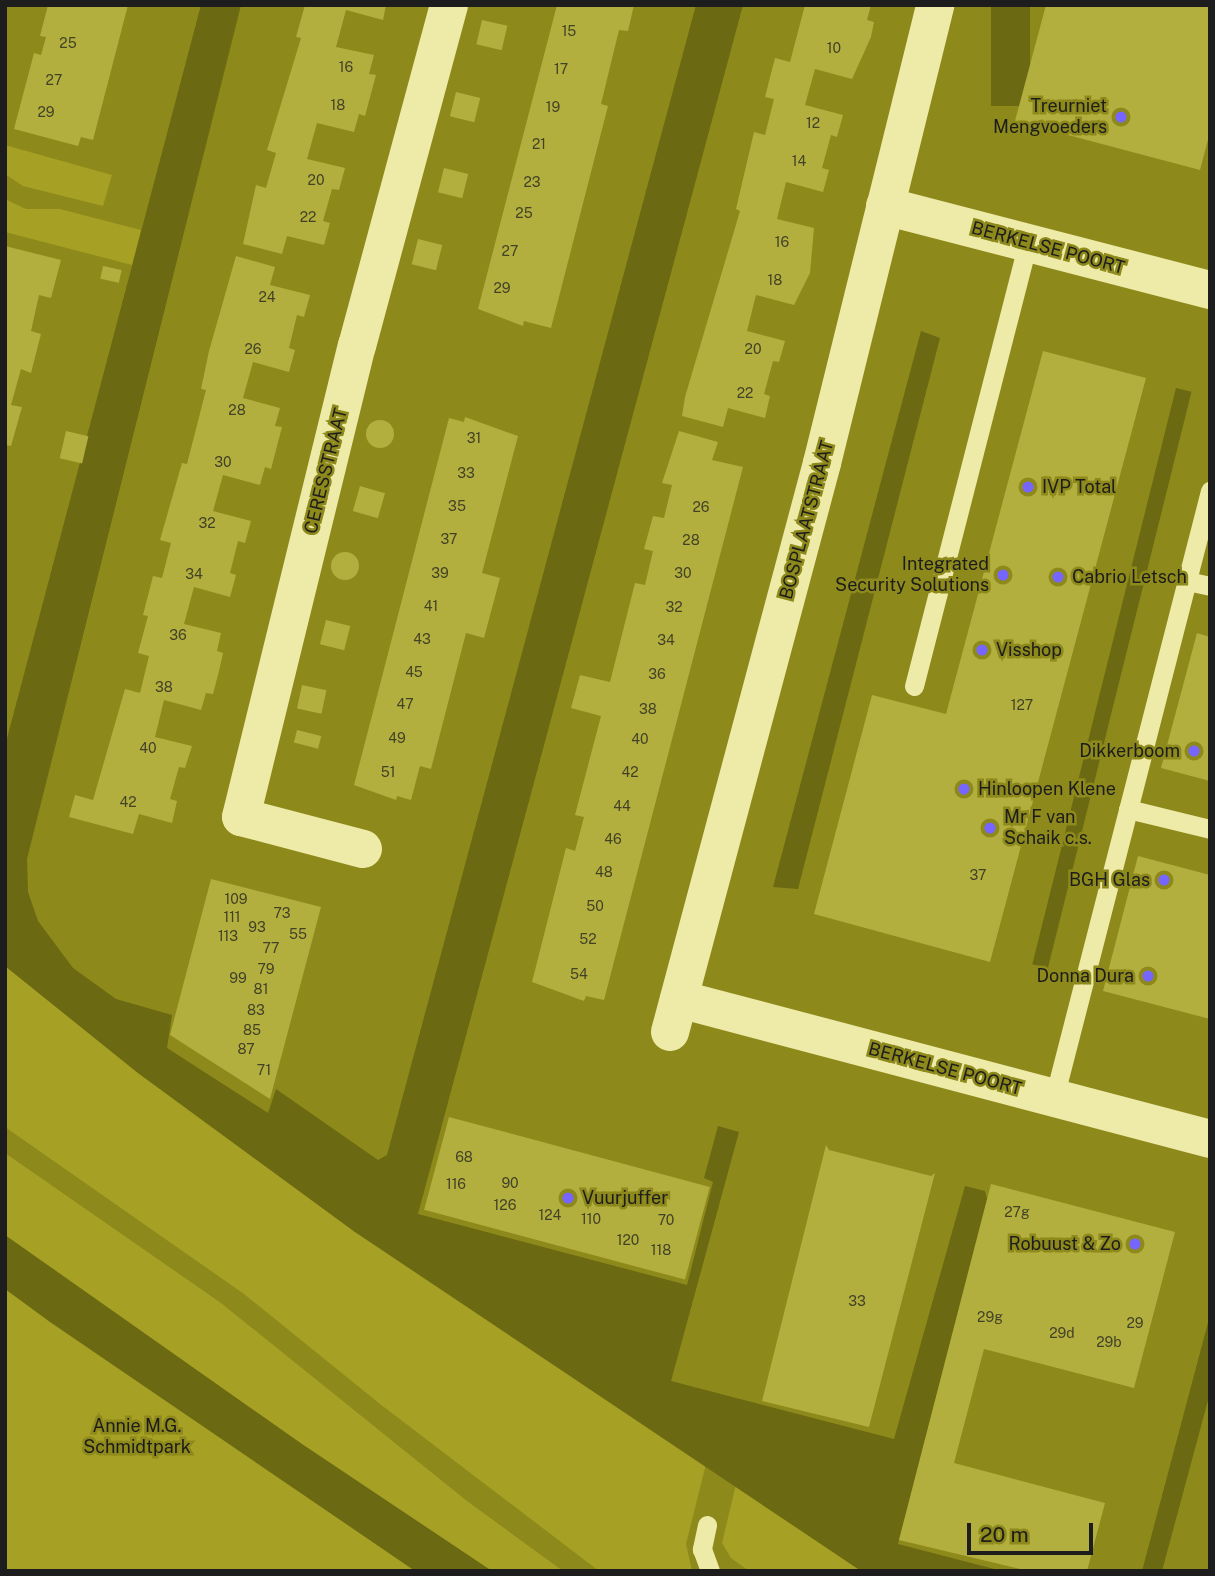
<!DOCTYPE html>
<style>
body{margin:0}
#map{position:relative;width:1215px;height:1576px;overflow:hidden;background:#8d891b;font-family:"Public Sans",sans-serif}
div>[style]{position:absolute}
.green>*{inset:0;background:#a6a024}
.water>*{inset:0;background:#6b6912;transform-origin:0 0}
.building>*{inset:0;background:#b3af3f;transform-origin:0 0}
.round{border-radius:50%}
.service>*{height:19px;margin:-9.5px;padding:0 9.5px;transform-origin:9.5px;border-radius:9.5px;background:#eeeaa8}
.minor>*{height:38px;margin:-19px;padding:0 19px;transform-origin:19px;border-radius:19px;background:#eeeaa8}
.dots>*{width:19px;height:19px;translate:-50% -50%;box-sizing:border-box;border:4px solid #8d891b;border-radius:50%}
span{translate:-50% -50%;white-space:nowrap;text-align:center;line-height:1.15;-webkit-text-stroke:5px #8d891b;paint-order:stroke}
.number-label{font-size:14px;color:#424226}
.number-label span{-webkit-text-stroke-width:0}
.poi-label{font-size:18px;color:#1d1d1d}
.right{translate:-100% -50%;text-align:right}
.left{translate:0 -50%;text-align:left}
.street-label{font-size:18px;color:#1d1d1d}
.park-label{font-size:18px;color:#1d1c1a}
.frame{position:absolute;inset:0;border:7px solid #1d1d1d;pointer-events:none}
.scale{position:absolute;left:967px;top:1523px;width:126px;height:32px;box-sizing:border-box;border:4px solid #1d1d1d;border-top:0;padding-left:9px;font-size:21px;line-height:24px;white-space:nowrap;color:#1d1d1d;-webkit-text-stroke:5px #8d891b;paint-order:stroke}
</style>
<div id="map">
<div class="green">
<div style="clip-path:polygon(5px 145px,112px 175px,103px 206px,23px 186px,5px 174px)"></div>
<div style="clip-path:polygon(5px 199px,26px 209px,60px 209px,141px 230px,132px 265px,5px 232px)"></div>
<div style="clip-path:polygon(5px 966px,138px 1073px,355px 1232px,706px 1464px,686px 1544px,692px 1571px,599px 1571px,380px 1404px,244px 1294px,5px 1127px)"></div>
<div style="clip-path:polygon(5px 1153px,221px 1303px,467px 1501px,563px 1571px,5px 1571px)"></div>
<div style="clip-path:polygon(736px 1484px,861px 1571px,749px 1571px,731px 1558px,722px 1543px)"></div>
</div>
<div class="water">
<div style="clip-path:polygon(201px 5px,241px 5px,27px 859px,28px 892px,38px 921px,73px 968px,116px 999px,172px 1015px,167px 1048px,268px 1113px,276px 1089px,378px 1160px,387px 1155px,696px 5px,743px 5px,418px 1214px,687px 1285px,713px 1182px,704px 1178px,718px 1126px,739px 1132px,671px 1381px,894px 1439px,965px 1186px,985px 1191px,987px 1199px,898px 1544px,1002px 1571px,861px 1571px,355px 1232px,138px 1073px,5px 966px,5px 746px)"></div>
<div style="left:991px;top:5px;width:39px;height:101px"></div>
<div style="clip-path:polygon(921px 331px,940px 338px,798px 889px,773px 887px)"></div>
<div style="left:1176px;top:388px;width:16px;height:594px;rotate:14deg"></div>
<div style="clip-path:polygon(5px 1235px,302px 1444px,492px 1571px,415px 1571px,50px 1322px,5px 1289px)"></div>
<div style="clip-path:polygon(1210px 1315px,1210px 1393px,1162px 1571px,1142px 1571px)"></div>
</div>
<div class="building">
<div style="clip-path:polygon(48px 5px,128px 5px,93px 140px,81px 137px,78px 146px,14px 129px,34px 53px,41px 55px,46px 37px,40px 36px)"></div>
<div style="clip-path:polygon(305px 5px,386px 5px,383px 20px,346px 10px,336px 47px,374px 55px,369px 74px,376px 75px,369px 101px,365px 116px,359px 114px,354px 132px,317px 123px,307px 159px,345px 168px,339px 190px,332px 189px,323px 221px,330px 223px,324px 245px,287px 236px,282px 254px,243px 244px,256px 185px,266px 188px,276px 153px,267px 150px,301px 38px,296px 37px)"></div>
<div style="clip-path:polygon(557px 5px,634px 5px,628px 31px,619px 30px,601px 104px,608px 106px,551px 328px,524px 321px,523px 326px,478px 309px)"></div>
<div style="clip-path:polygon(805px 5px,871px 5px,867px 20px,874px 22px,871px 37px,852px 79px,815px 69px,805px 105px,843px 115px,837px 137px,831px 135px,822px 168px,829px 170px,823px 192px,786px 182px,777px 219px,814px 228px,810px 273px,794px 305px,756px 295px,747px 331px,785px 341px,779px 362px,773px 361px,764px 394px,770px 396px,765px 418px,728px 408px,723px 427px,682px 416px,685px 397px,740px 211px,736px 209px,754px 132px,765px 135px,774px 99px,765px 97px,775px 58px,790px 62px)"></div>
<div style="clip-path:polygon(1046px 5px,1210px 5px,1210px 132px,1200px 170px,1015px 121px)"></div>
<div style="left:482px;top:20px;width:26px;height:25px;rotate:13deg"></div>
<div style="left:456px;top:92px;width:25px;height:25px;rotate:14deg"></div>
<div style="left:444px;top:168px;width:25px;height:25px;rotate:14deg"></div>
<div style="left:418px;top:239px;width:25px;height:26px;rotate:14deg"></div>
<div style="clip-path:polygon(5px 246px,61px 260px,51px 298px,39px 295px,31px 331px,41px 334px,31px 373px,21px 369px,11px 405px,22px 407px,11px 446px,5px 445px)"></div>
<div style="clip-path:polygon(236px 256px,275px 267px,270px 285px,310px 295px,304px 317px,297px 315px,289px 348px,295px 350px,289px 372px,253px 362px,243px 398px,280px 408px,275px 426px,282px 427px,271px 469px,265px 467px,260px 485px,223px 475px,213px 511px,251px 521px,245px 543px,238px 541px,230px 573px,236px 575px,230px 597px,194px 587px,184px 624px,221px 633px,217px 651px,223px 653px,219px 671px,213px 694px,206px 693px,201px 710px,164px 700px,155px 737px,192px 746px,185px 768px,179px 767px,170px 799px,177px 801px,172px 823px,139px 814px,133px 834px,69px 817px,75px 795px,93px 800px,125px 689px,140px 693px,149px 656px,138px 653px,148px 616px,143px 615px,153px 576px,162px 578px,171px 543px,160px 540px,182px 463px,187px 464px,206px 390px,201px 389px,209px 351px)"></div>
<div style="left:103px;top:266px;width:19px;height:13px;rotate:12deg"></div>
<div style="clip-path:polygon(1043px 351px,1146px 378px,990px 962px,814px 914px,872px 695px,946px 714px)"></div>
<div style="clip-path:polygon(465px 417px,518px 436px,482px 573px,500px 578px,484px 638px,466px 633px,431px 769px,420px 766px,411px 800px,397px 796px,396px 800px,354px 785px,449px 418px,464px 422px)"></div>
<div class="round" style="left:366px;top:420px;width:28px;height:28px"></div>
<div style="left:66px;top:431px;width:23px;height:28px;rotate:13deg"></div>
<div style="clip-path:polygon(679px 431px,718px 442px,712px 460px,743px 467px,604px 1000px,586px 996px,584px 1001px,532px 982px,566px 848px,575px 851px,584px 817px,575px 815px,601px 716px,571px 708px,580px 675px,610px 682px,635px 583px,645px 585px,653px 551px,644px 549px,653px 516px,664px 518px,672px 485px,662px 483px)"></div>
<div style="left:360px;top:486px;width:26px;height:26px;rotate:16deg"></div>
<div class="round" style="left:331px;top:552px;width:28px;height:28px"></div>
<div style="left:326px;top:620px;width:25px;height:25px;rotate:14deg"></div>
<div style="clip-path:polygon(1197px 633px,1210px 637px,1210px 781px,1161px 768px)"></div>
<div style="left:302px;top:685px;width:25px;height:24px;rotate:12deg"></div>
<div style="left:297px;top:730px;width:25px;height:13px;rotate:14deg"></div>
<div style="clip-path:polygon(1138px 856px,1210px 875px,1210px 1019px,1103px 991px)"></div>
<div style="clip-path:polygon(211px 879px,321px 907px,270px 1099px,170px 1035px)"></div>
<div style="left:449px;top:1117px;width:270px;height:96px;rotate:15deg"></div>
<div style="clip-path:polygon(826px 1145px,829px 1150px,931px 1176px,935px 1173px,869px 1427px,762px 1401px)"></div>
<div style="clip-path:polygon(991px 1184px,1175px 1232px,1134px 1388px,984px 1349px,954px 1463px,1105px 1503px,1087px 1571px,1029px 1571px,899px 1540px)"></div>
</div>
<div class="service">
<div style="left:1187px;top:581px;width:24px;rotate:12deg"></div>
<div style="left:914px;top:686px;width:457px;rotate:-75.6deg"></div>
<div style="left:1128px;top:809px;width:84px;rotate:13.7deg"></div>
<div style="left:1054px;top:1098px;width:627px;rotate:-75.59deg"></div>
<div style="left:707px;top:1525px;width:25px;rotate:102deg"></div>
<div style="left:702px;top:1549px;width:23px;rotate:70deg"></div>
</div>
<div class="minor">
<div style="left:885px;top:206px;width:336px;rotate:14.5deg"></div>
<div style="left:363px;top:849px;width:126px;rotate:-165.3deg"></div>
<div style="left:241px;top:817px;width:485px;rotate:-76.2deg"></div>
<div style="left:357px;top:346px;width:353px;rotate:-74.9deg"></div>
<div style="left:679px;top:999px;width:549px;rotate:14.77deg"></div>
<div style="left:670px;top:1032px;width:589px;rotate:-75.04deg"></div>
<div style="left:822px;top:463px;width:472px;rotate:-76.1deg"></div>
</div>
<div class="dots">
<div style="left:1121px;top:117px;background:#7665ff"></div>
<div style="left:1028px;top:487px;background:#7665ff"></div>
<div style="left:1003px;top:575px;background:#7665ff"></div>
<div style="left:1058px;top:577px;background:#7665ff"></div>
<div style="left:982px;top:650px;background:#7665ff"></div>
<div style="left:1194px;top:751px;background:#7665ff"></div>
<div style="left:964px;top:789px;background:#7665ff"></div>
<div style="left:990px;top:828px;background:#7665ff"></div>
<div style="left:1164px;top:880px;background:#7665ff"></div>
<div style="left:1148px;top:976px;background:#7665ff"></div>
<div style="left:568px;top:1198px;background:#7665ff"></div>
<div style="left:1135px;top:1244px;background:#7665ff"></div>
</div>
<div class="number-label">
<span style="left:569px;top:31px">15</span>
<span style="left:68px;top:43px">25</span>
<span style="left:834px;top:48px">10</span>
<span style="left:346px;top:67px">16</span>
<span style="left:561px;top:69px">17</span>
<span style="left:54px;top:80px">27</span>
<span style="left:338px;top:105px">18</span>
<span style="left:553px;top:107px">19</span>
<span style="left:46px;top:112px">29</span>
<span style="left:813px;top:123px">12</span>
<span style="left:539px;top:144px">21</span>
<span style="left:799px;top:161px">14</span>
<span style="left:316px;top:180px">20</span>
<span style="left:532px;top:182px">23</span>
<span style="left:524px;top:213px">25</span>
<span style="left:308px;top:217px">22</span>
<span style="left:782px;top:242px">16</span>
<span style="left:510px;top:251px">27</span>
<span style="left:775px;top:280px">18</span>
<span style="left:502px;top:288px">29</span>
<span style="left:267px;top:297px">24</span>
<span style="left:253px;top:349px">26</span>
<span style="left:753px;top:349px">20</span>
<span style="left:745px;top:393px">22</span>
<span style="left:237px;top:410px">28</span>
<span style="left:474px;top:438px">31</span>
<span style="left:223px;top:462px">30</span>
<span style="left:466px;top:473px">33</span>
<span style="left:457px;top:506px">35</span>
<span style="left:701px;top:507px">26</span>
<span style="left:207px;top:523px">32</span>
<span style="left:449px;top:539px">37</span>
<span style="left:691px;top:540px">28</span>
<span style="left:440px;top:573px">39</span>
<span style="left:683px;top:573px">30</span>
<span style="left:194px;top:574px">34</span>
<span style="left:431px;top:606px">41</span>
<span style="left:674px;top:607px">32</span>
<span style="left:178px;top:635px">36</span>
<span style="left:422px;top:639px">43</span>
<span style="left:666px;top:640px">34</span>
<span style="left:414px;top:672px">45</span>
<span style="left:657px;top:674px">36</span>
<span style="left:164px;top:687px">38</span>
<span style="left:405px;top:704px">47</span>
<span style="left:1022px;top:705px">127</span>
<span style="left:648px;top:709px">38</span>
<span style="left:397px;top:738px">49</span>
<span style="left:640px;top:739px">40</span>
<span style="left:148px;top:748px">40</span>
<span style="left:388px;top:772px">51</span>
<span style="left:630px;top:772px">42</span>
<span style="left:128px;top:802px">42</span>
<span style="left:622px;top:806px">44</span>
<span style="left:613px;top:839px">46</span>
<span style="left:604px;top:872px">48</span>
<span style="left:978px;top:875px">37</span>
<span style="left:236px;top:899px">109</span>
<span style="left:595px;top:906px">50</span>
<span style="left:282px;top:913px">73</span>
<span style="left:232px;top:917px">111</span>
<span style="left:257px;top:927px">93</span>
<span style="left:298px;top:934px">55</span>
<span style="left:228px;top:936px">113</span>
<span style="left:588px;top:939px">52</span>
<span style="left:271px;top:948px">77</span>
<span style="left:266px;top:969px">79</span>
<span style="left:579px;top:974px">54</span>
<span style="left:238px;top:978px">99</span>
<span style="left:261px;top:989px">81</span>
<span style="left:256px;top:1010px">83</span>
<span style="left:252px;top:1030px">85</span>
<span style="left:246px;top:1049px">87</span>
<span style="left:264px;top:1070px">71</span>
<span style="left:464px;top:1157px">68</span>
<span style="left:510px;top:1183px">90</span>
<span style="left:456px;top:1184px">116</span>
<span style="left:505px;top:1205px">126</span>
<span style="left:1017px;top:1212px">27g</span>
<span style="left:550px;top:1215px">124</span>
<span style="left:591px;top:1219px">110</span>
<span style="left:666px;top:1220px">70</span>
<span style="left:628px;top:1240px">120</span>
<span style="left:661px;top:1250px">118</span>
<span style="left:857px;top:1301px">33</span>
<span style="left:990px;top:1317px">29g</span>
<span style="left:1135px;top:1323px">29</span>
<span style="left:1062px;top:1333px">29d</span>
<span style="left:1109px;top:1342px">29b</span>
</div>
<div class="poi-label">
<span class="right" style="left:1107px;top:117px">Treurniet<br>Mengvoeders</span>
<span class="left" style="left:1042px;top:487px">IVP Total</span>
<span class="right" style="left:989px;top:575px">Integrated<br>Security Solutions</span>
<span class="left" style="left:1072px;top:577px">Cabrio Letsch</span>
<span class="left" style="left:996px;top:650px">Visshop</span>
<span class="right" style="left:1180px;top:751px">Dikkerboom</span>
<span class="left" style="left:978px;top:789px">Hinloopen Klene</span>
<span class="left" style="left:1004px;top:828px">Mr F van<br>Schaik c.s.</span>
<span class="right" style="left:1150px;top:880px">BGH Glas</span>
<span class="right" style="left:1134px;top:976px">Donna Dura</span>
<span class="left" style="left:582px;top:1198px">Vuurjuffer</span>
<span class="right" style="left:1121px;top:1244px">Robuust &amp; Zo</span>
</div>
<div class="street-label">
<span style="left:1048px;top:248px;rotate:15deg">BERKELSE POORT</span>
<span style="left:326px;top:471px;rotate:-76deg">CERESSTRAAT</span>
<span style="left:807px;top:520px;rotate:-75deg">BOSPLAATSTRAAT</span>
<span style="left:945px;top:1069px;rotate:15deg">BERKELSE POORT</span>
</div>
<div class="park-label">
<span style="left:137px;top:1437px">Annie M.G.<br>Schmidtpark</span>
</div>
<div class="frame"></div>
<div class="scale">20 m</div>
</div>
